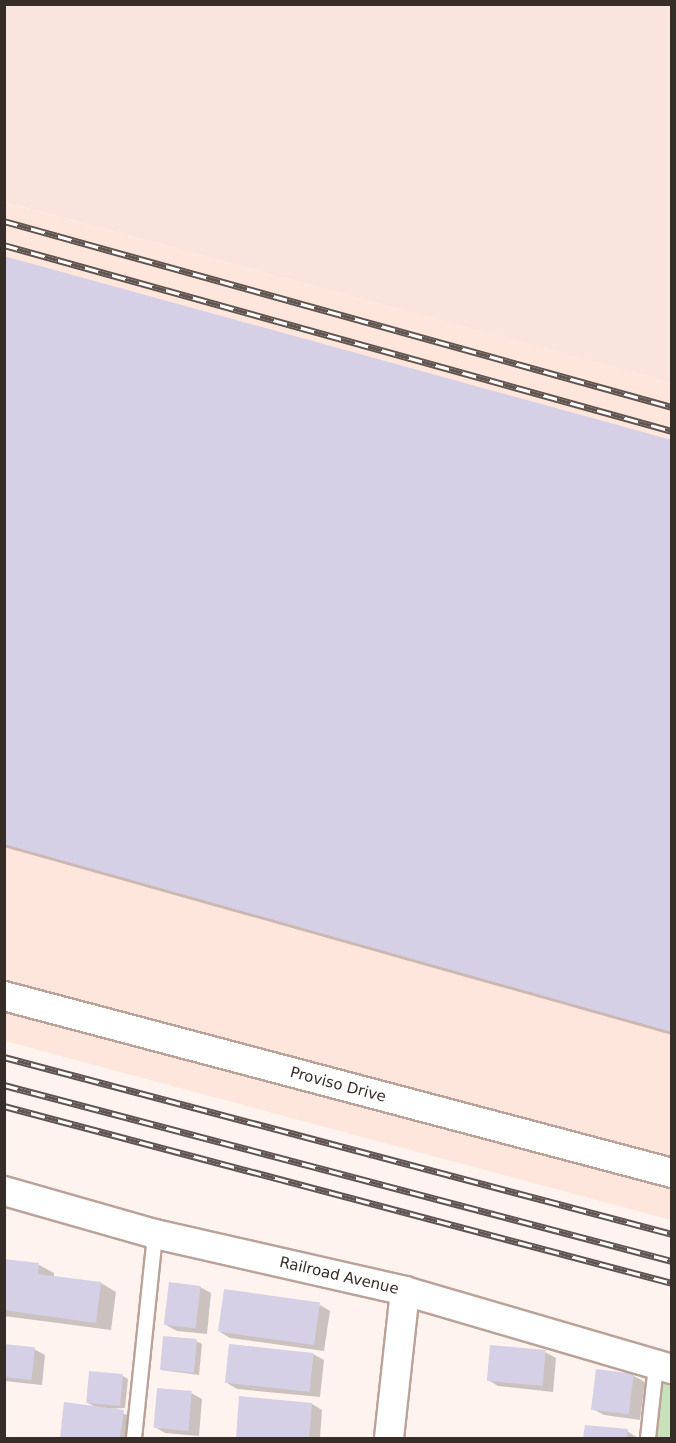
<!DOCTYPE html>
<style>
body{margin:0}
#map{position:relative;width:676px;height:1443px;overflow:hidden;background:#fef3ef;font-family:"DejaVu Sans",sans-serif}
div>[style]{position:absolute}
.built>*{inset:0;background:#fae5de}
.industrial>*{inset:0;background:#fee6dc}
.green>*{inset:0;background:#c9e1ba}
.shadow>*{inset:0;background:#0003}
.building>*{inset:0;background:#d6d0e7;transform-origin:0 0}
.roads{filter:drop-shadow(2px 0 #bba299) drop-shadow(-2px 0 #bba299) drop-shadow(0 2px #bba299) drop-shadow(0 -2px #bba299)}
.lane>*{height:14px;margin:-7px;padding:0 7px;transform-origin:7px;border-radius:7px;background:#fff}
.street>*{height:28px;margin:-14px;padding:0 14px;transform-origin:14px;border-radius:14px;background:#fff}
.rail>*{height:7px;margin-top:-3.5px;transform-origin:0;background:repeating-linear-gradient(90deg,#fff 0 14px,#605551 0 28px);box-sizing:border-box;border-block:2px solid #605551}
span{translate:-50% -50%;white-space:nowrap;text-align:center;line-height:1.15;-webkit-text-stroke:5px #fff;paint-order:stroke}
.street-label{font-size:15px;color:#362c28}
.frame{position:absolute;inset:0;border:6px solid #362c28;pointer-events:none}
</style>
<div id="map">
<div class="built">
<div style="clip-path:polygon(4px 5px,671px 5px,671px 383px,5px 202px)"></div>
</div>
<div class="industrial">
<div style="clip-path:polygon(4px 202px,671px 383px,671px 1220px,5px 1041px)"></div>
</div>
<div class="green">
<div style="clip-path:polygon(650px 1369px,671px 1375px,671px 1438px,643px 1438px)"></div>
</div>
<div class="shadow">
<div style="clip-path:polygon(4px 257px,672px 442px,672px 1035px,4px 847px)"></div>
<div style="clip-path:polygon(4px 1260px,39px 1265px,54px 1273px,54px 1277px,101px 1283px,116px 1292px,111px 1330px,4px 1316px)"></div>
<div style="clip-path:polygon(200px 1287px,211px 1293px,207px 1334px,177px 1331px,166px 1325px)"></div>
<div style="clip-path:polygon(320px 1305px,330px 1311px,324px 1351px,230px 1338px,220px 1332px)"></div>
<div style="clip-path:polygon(196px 1341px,202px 1344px,199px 1375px,161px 1370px)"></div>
<div style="clip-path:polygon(4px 1346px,34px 1349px,45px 1355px,42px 1385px,4px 1381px)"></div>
<div style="clip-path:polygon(545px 1352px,556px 1358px,553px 1392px,498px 1386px,488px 1380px)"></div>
<div style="clip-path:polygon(313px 1354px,324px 1360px,320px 1397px,237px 1389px,227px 1383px)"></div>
<div style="clip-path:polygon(597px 1371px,634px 1376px,645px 1382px,640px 1420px,604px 1415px,593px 1409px)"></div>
<div style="clip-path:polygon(123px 1376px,128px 1379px,125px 1408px,108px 1409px,134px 1417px,131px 1438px,61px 1438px,97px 1408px,88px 1403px)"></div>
<div style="clip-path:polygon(191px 1393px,202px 1399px,199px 1436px,165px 1433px,155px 1427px)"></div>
<div style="clip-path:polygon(312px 1404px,322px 1410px,320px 1438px,237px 1437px)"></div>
<div style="clip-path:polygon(586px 1426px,627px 1431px,638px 1438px,585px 1438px)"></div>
</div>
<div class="building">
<div style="clip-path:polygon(4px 256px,672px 440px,672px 1032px,4px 844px)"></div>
<div style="clip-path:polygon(4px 1259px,39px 1263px,38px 1274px,101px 1282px,96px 1323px,4px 1310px)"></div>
<div style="left:169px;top:1282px;width:32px;height:43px;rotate:7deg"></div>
<div style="left:224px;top:1289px;width:97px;height:43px;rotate:8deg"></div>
<div style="left:163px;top:1336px;width:34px;height:34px;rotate:5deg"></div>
<div style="left:4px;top:1344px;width:31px;height:33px;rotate:6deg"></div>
<div style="left:229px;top:1344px;width:85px;height:39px;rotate:6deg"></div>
<div style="left:490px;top:1345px;width:56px;height:36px;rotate:5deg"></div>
<div style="left:596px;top:1369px;width:38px;height:41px;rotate:7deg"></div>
<div style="left:89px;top:1371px;width:34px;height:32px;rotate:5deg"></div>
<div style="left:157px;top:1388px;width:35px;height:40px;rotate:5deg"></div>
<div style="clip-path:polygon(239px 1396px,312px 1403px,309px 1438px,236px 1437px)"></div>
<div style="clip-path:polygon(64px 1402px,124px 1410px,120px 1438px,60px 1438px)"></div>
<div style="clip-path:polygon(585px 1425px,628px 1429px,627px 1438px,583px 1438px)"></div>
</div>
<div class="roads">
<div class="lane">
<div style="left:134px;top:1438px;width:205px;rotate:-84.1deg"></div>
<div style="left:648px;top:1438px;width:72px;rotate:-83.7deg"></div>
</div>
<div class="street">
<div style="left:4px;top:996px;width:691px;rotate:14.84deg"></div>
<div style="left:4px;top:1191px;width:157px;rotate:15.9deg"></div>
<div style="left:155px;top:1234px;width:256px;rotate:12.8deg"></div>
<div style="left:405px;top:1291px;width:278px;rotate:16.3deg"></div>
<div style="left:389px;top:1438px;width:148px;rotate:-83.8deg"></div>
</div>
</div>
<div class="rail">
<div style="left:4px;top:221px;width:693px;rotate:15.56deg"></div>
<div style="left:4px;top:245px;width:693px;rotate:15.56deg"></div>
<div style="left:4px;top:1057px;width:691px;rotate:14.84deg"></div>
<div style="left:4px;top:1085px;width:691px;rotate:14.76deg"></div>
<div style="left:4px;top:1106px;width:691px;rotate:14.84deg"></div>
</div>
<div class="street-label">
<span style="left:338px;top:1085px;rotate:15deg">Proviso Drive</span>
<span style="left:339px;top:1276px;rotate:13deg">Railroad Avenue</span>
</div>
<div class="frame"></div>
</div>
